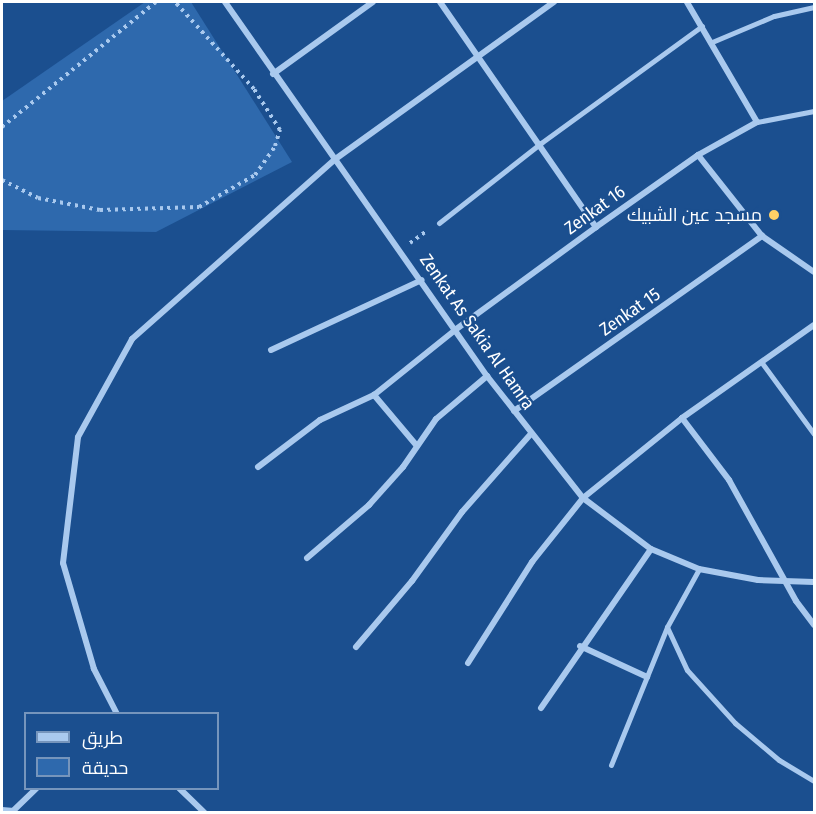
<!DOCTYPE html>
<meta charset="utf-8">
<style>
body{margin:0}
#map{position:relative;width:816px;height:814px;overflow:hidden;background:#1b4f8f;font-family:"Fira Sans Condensed",Cairo,sans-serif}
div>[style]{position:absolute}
.green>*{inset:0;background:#2e69ad}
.path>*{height:4px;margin-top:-2px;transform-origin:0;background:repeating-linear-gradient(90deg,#a9c9ee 0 3px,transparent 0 7.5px)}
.pedestrian>*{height:5px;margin:-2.5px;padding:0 2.5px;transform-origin:2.5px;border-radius:2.5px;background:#a9c9ee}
.minor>*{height:6px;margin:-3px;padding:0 3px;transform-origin:3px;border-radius:3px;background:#a9c9ee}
.dots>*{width:16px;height:16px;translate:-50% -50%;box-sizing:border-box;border:3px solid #1b4f8f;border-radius:50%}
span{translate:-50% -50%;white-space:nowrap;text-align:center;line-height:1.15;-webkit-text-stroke:4.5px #1b4f8f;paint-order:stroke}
.street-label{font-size:18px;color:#fff}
.poi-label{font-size:18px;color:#fff}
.right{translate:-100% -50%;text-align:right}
.frame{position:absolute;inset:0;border:3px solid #fff;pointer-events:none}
.legend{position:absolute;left:24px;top:712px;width:195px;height:78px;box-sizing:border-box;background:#1b4f8f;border:2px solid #7695bc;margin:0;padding:8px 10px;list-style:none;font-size:18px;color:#fff}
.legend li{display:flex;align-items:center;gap:12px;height:30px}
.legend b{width:30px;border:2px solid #7695bc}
</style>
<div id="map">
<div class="green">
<div style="clip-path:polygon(145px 2px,191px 2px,292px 162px,156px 232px,2px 230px,2px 101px)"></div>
</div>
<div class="path">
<div style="left:2px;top:127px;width:198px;rotate:-39.1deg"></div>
<div style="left:2px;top:180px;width:40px;rotate:26.6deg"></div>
<div style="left:38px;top:198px;width:63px;rotate:11deg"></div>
<div style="left:100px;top:210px;width:99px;rotate:-1.7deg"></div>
<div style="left:199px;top:207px;width:64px;rotate:-29.7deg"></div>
<div style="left:255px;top:175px;width:35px;rotate:-55deg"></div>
<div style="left:275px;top:146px;width:17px;rotate:-73deg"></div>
<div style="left:280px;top:130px;width:49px;rotate:-122.4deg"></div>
<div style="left:254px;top:89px;width:118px;rotate:-132.2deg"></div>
<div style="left:410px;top:243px;width:22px;rotate:-36deg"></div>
</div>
<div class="pedestrian">
<div style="left:712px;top:42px;width:67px;rotate:-22.8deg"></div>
<div style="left:774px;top:16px;width:41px;rotate:-12.7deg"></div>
<div style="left:757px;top:122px;width:58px;rotate:-10.9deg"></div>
<div style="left:439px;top:223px;width:130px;rotate:-38.1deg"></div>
<div style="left:541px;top:143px;width:199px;rotate:-36deg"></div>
<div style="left:762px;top:363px;width:88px;rotate:53.8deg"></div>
<div style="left:699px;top:569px;width:66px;rotate:118.9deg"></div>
<div style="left:667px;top:627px;width:47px;rotate:65.1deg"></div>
<div style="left:687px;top:670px;width:72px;rotate:47.8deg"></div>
<div style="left:735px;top:723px;width:57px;rotate:40.1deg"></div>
<div style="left:779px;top:760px;width:41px;rotate:31deg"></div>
<div style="left:611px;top:765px;width:149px;rotate:-67.9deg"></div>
</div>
<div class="minor">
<div style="left:225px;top:2px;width:457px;rotate:55deg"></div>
<div style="left:487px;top:376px;width:155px;rotate:51.8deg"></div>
<div style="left:583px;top:498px;width:85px;rotate:36.9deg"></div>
<div style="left:651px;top:549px;width:52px;rotate:22.6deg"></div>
<div style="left:699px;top:569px;width:60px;rotate:10.6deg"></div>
<div style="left:758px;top:580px;width:56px;rotate:2deg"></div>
<div style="left:440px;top:2px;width:274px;rotate:55.3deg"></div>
<div style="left:273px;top:74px;width:123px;rotate:-35.8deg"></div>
<div style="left:698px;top:155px;width:103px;rotate:51.7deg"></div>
<div style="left:762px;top:236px;width:63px;rotate:34.7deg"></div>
<div style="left:271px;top:350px;width:166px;rotate:-24.9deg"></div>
<div style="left:514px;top:411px;width:304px;rotate:-35.2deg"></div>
<div style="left:682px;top:418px;width:78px;rotate:52.8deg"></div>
<div style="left:729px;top:480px;width:138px;rotate:61deg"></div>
<div style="left:796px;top:601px;width:30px;rotate:53deg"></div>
<div style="left:417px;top:446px;width:67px;rotate:-130.1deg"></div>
<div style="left:374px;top:395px;width:104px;rotate:-38.7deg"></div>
<div style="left:455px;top:330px;width:175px;rotate:-36.1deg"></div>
<div style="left:596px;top:227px;width:125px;rotate:-35.2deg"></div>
<div style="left:698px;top:155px;width:68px;rotate:-29.2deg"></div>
<div style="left:757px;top:122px;width:139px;rotate:-120.3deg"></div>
<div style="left:258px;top:467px;width:78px;rotate:-37.2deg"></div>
<div style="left:320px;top:420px;width:60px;rotate:-24.8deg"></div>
<div style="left:307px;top:558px;width:82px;rotate:-40.5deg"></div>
<div style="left:369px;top:505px;width:51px;rotate:-48.2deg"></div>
<div style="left:403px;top:467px;width:58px;rotate:-55.5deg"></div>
<div style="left:436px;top:419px;width:67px;rotate:-40.1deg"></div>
<div style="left:580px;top:646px;width:74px;rotate:24.8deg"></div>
<div style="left:356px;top:647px;width:87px;rotate:-49.7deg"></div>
<div style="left:412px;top:581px;width:85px;rotate:-54.1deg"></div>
<div style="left:462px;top:512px;width:103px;rotate:-48.6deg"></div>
<div style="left:468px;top:663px;width:120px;rotate:-57.6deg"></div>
<div style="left:532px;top:562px;width:82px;rotate:-51.4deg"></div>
<div style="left:583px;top:498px;width:127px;rotate:-38.9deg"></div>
<div style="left:682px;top:418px;width:161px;rotate:-35.2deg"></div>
<div style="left:541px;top:708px;width:193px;rotate:-55.3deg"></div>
<div style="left:117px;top:714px;width:51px;rotate:-117.1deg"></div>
<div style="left:94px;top:669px;width:110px;rotate:-106.3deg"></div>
<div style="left:63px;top:563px;width:127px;rotate:-83.2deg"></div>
<div style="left:78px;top:437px;width:112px;rotate:-61.1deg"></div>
<div style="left:132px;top:339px;width:270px;rotate:-41.5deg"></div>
<div style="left:334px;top:160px;width:271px;rotate:-35.7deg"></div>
<div style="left:179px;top:788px;width:35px;rotate:44deg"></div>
<div style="left:2px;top:810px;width:12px;rotate:5deg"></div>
<div style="left:12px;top:812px;width:35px;rotate:-44deg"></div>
</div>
<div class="dots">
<div style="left:774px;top:215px;background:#ffd166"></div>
</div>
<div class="street-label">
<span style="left:595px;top:210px;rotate:-36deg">Zenkat 16</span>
<span style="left:630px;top:312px;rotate:-35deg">Zenkat 15</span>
<span style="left:477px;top:332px;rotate:55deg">Zenkat As Sakia Al Hamra</span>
</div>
<div class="poi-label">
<span class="right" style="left:762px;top:215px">مسجد عين الشبيك</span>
</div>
<div class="frame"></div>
<ul class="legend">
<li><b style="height:8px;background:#a9c9ee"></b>طريق</li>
<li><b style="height:16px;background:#2e69ad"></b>حديقة</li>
</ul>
</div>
